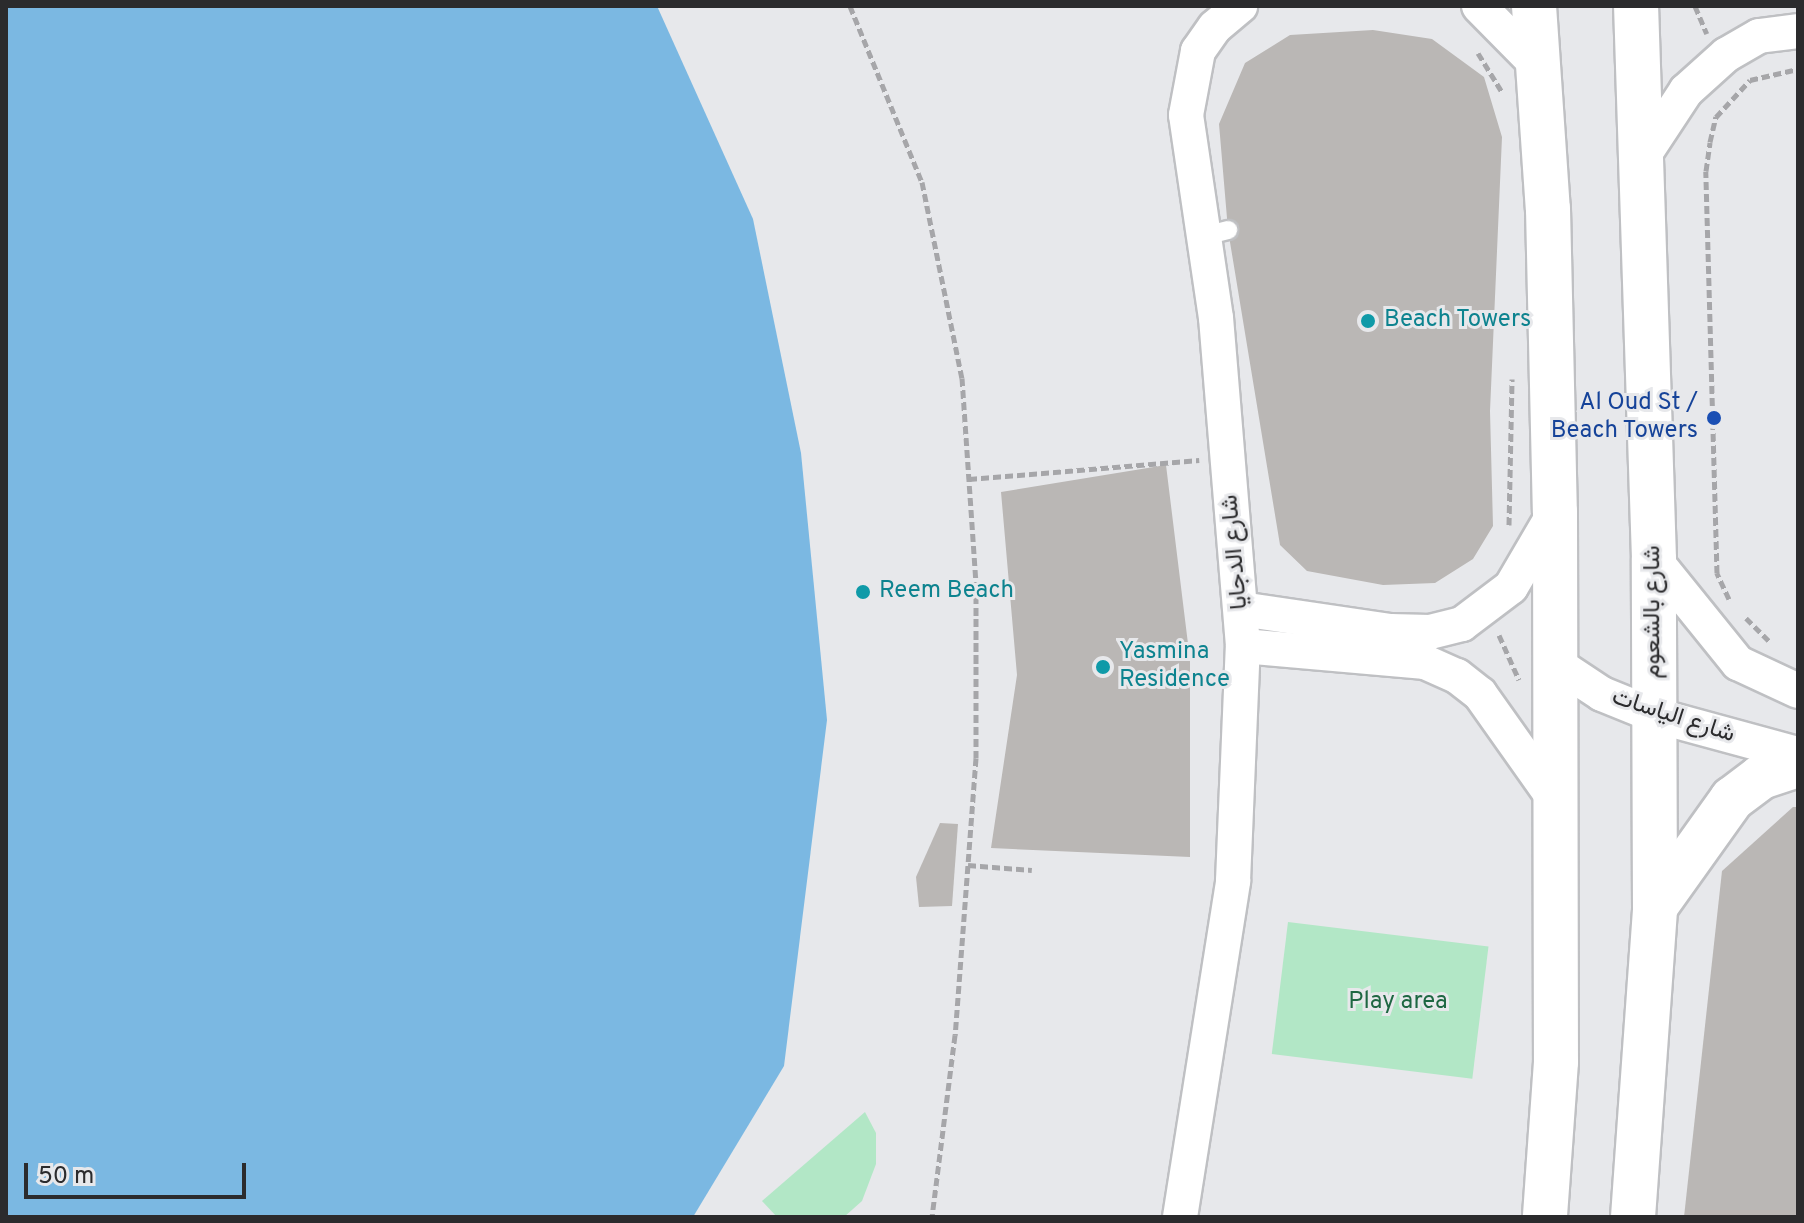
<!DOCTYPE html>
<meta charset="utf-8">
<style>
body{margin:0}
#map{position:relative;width:1804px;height:1223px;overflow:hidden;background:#e7e8eb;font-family:Overpass,Vazirmatn,sans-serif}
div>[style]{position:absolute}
.green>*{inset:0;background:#b2e7c6;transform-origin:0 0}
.water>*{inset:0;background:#7bb8e2}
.building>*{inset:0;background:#bab7b5}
.path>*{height:5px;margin-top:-2.5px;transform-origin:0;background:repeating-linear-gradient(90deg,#a6a6a9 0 8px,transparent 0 12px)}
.roads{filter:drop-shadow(2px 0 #bfc0c3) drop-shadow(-2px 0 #bfc0c3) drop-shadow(0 2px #bfc0c3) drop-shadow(0 -2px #bfc0c3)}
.lane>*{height:18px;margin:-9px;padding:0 9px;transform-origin:9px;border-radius:9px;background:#fff}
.street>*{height:34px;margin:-17px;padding:0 17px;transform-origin:17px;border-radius:17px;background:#fff}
.secondary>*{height:44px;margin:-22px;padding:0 22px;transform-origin:22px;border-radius:22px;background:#fff}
.dots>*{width:22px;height:22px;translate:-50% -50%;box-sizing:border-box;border:4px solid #e7e8eb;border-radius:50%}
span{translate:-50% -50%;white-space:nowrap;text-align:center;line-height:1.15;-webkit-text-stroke:6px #e7e8eb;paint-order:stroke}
.culture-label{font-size:24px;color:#0d838f}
.left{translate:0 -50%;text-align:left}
.transit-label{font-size:24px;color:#164399}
.right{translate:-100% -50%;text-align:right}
.street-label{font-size:24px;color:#2b2b2d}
.park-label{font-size:24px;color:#1e6742}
.frame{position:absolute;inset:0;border:8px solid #2b2b2d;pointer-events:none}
.scale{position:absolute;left:24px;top:1163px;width:222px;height:36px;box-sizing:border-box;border:4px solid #2b2b2d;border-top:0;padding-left:10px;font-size:24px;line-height:28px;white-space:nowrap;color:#2b2b2d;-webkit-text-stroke:6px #e7e8eb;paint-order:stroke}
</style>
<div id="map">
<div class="green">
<div style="left:1288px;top:922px;width:202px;height:133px;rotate:7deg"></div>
<div style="clip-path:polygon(865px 1112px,876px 1133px,876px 1164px,862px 1201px,844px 1217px,777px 1217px,762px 1201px)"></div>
</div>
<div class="water">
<div style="clip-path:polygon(6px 6px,657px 6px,753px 219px,801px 453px,827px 720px,784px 1066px,693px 1217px,6px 1217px)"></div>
</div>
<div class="building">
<div style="clip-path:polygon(1373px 30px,1432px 39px,1484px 77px,1502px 137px,1490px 411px,1493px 526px,1473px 559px,1435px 583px,1383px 585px,1307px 571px,1280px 545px,1228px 230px,1219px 124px,1245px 63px,1290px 35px)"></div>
<div style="clip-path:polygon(1166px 465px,1190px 660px,1190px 857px,991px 848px,1017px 675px,1001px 492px)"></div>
<div style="clip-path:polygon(1793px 807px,1798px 807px,1798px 1217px,1684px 1217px,1722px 871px)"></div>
<div style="clip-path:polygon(940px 823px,958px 824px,952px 906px,919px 907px,916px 877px)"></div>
</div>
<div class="path">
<div style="left:850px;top:6px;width:190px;rotate:67.8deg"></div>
<div style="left:922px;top:182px;width:200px;rotate:78.5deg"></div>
<div style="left:962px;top:378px;width:205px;rotate:86.1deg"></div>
<div style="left:976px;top:583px;width:175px;rotate:90deg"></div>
<div style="left:976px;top:758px;width:278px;rotate:94.3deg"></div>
<div style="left:955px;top:1035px;width:183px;rotate:97.2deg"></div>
<div style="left:1695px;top:6px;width:30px;rotate:67deg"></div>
<div style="left:1478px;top:53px;width:46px;rotate:58.4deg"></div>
<div style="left:969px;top:479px;width:231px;rotate:-4.7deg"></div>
<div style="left:1509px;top:525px;width:146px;rotate:-88.8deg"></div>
<div style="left:1729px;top:599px;width:29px;rotate:-115deg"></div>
<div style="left:1717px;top:573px;width:402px;rotate:-91.6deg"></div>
<div style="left:1706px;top:171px;width:29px;rotate:-82deg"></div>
<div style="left:1710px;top:142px;width:26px;rotate:-77deg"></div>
<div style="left:1716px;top:117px;width:50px;rotate:-47.4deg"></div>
<div style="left:1750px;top:80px;width:49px;rotate:-12.9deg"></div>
<div style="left:1746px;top:618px;width:34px;rotate:45deg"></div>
<div style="left:1499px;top:635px;width:49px;rotate:66deg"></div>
<div style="left:968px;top:865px;width:64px;rotate:4.5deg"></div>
</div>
<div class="roads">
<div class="lane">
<div style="left:1204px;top:236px;width:25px;rotate:-14deg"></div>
</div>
<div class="street">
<div style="left:1479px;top:6px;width:83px;rotate:45.5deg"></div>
<div style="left:1644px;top:155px;width:77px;rotate:-56.7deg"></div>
<div style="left:1686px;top:91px;width:54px;rotate:-42deg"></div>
<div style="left:1726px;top:55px;width:38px;rotate:-30deg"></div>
<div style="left:1759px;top:36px;width:39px;rotate:-7deg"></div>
<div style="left:1654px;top:559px;width:134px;rotate:51.1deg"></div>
<div style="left:1738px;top:663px;width:66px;rotate:25deg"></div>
<div style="left:1241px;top:609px;width:151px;rotate:8.4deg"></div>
<div style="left:1390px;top:631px;width:40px;rotate:1.4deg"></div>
<div style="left:1430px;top:632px;width:33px;rotate:-14deg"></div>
<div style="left:1462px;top:624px;width:61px;rotate:-37.1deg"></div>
<div style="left:1511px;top:587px;width:87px;rotate:-59.6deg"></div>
<div style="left:1243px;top:646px;width:183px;rotate:5deg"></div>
<div style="left:1425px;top:662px;width:35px;rotate:24deg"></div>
<div style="left:1457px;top:676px;width:29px;rotate:38deg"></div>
<div style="left:1480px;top:694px;width:130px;rotate:54.7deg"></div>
<div style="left:1555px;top:663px;width:56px;rotate:33.4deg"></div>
<div style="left:1602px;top:694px;width:56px;rotate:22deg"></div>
<div style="left:1654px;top:715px;width:149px;rotate:15.2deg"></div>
<div style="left:1180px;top:1217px;width:340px;rotate:-81deg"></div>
<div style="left:1233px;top:881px;width:235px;rotate:-87.6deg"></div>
<div style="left:1243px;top:646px;width:329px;rotate:-94.7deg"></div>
<div style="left:1216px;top:318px;width:205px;rotate:-98.4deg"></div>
<div style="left:1186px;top:115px;width:65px;rotate:-79.4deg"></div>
<div style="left:1198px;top:51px;width:29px;rotate:-55deg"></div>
<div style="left:1215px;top:27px;width:33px;rotate:-40deg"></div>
</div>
<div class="secondary">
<div style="left:1534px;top:6px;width:203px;rotate:86.1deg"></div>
<div style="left:1548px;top:209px;width:303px;rotate:88.7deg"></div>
<div style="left:1555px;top:512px;width:550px;rotate:89.9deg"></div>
<div style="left:1556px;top:1062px;width:155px;rotate:94.1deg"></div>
<div style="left:1655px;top:907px;width:133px;rotate:-54.5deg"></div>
<div style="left:1732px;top:799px;width:36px;rotate:-37deg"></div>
<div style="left:1761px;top:777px;width:39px;rotate:-18deg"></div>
<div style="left:1633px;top:1217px;width:311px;rotate:-85.9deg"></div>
<div style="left:1655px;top:907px;width:348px;rotate:-90.2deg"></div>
<div style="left:1654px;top:559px;width:553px;rotate:-91.86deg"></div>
</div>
</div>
<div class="dots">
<div style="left:1368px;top:321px;background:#0f9aa8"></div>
<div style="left:1714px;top:418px;background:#1a4fb4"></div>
<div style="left:863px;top:592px;background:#0f9aa8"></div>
<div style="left:1103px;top:667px;background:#0f9aa8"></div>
</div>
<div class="culture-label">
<span class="left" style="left:1384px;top:321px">Beach Towers</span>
<span class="left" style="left:879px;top:592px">Reem Beach</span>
<span class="left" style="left:1119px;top:667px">Yasmina<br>Residence</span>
</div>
<div class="transit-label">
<span class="right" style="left:1698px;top:418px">Al Oud St /<br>Beach Towers</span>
</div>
<div class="street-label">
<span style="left:1236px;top:552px;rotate:-95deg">شارع الدجايا</span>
<span style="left:1654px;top:612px;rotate:-90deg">شارع بالشعوم</span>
<span style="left:1673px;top:717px;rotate:18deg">شارع الياسات</span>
</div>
<div class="park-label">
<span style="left:1398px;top:1003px">Play area</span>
</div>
<div class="frame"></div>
<div class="scale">50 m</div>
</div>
